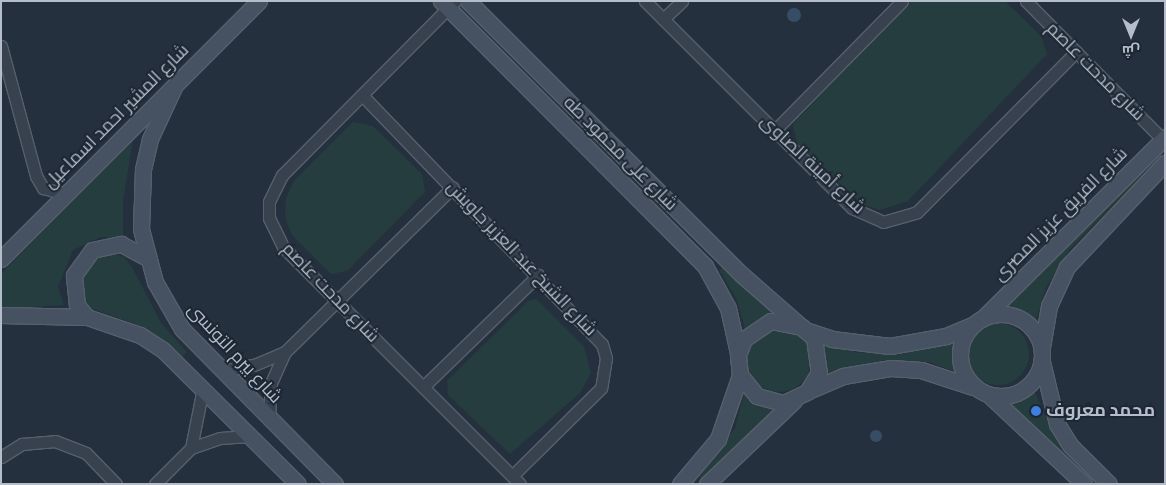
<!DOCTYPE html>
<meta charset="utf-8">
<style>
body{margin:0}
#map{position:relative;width:1166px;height:485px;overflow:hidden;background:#24303e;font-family:"Source Sans 3",Cairo,sans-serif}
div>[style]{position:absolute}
.green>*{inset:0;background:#263d3f}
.round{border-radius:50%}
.water>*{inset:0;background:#374d65}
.roads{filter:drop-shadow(1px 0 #56606c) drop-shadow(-1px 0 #56606c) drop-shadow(0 1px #56606c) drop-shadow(0 -1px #56606c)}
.street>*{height:11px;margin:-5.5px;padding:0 5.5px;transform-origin:5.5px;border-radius:5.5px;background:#38424e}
.secondary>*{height:15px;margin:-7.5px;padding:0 7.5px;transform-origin:7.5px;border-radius:7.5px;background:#465161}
.secondary>.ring{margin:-7.5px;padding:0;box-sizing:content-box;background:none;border:15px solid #465161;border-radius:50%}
.dots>*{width:14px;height:14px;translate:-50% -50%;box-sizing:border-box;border:2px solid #1d2733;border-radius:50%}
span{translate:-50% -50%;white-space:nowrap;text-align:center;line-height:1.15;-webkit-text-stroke:4px #1d2733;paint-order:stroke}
.street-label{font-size:18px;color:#b4bdc9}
.poi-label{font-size:18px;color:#b4bdc9;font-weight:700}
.left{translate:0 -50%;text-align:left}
.frame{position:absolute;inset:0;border:2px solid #b4bdc9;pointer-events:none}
.north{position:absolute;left:1106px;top:10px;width:50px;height:50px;-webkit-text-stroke:4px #1d2733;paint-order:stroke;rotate:180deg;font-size:14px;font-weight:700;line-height:20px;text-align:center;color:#b4bdc9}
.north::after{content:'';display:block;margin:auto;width:18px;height:22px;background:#b4bdc9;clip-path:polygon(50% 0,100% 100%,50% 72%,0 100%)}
</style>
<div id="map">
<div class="green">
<div style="clip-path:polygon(912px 1px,1005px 1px,1041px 36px,1047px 54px,908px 201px,880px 210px,862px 204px,797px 143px,793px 124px)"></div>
<div style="clip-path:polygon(353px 122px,373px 126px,422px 174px,425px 192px,347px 271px,331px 274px,292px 235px,285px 217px,286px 198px,294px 181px)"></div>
<div style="clip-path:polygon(133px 139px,123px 201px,123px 238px,100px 237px,73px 250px,58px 287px,64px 305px,1px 309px,1px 274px)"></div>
<div style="clip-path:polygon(1159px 153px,1162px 156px,1071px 248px,1045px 289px,1036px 322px,1004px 305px)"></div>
<div style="clip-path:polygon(109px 252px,124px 257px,132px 267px,161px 323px,187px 352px,181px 358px,135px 324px,93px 309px,81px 296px,78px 280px,93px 255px)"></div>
<div style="clip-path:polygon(724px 266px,750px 292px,772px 313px,745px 329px,736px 298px,719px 270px)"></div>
<div style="clip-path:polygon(536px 299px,584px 347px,591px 373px,580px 393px,510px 454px,448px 395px,447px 381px,528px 301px)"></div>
<div class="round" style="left:967px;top:323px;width:62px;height:62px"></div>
<div class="round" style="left:747px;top:328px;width:64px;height:64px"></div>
<div style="clip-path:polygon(954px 338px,956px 372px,929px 362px,884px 360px,824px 376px,827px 363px,822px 342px,854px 352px,898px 355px)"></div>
<div style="clip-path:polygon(1034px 390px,1057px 441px,1100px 484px,1090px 484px,1007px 401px)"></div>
<div style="clip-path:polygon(744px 394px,775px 410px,704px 480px,699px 477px,735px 428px)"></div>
</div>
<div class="water">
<div class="round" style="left:787px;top:8px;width:14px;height:14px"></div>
<div class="round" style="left:870px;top:430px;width:12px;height:12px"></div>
</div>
<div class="roads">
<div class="street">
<div style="left:455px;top:1px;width:245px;rotate:134.8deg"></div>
<div style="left:282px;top:175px;width:30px;rotate:116deg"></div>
<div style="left:269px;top:202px;width:16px;rotate:90deg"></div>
<div style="left:269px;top:218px;width:32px;rotate:64deg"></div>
<div style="left:283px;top:247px;width:335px;rotate:45deg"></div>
<div style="left:645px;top:1px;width:293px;rotate:45deg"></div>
<div style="left:852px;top:208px;width:34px;rotate:24deg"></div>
<div style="left:883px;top:222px;width:35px;rotate:-16deg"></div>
<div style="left:917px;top:212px;width:226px;rotate:-45.2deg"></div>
<div style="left:1026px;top:1px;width:198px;rotate:45.4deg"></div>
<div style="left:663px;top:19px;width:26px;rotate:-43deg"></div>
<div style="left:1px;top:46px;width:135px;rotate:74.9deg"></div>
<div style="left:36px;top:176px;width:14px;rotate:60deg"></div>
<div style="left:43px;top:188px;width:24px;rotate:15deg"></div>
<div style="left:362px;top:95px;width:346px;rotate:46.1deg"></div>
<div style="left:602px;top:344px;width:15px;rotate:74deg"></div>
<div style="left:606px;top:358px;width:30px;rotate:99deg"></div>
<div style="left:601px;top:388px;width:125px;rotate:135.3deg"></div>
<div style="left:774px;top:131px;width:182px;rotate:-45.4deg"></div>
<div style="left:222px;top:371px;width:33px;rotate:-11deg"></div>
<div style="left:254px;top:365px;width:34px;rotate:-23deg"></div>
<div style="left:285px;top:352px;width:235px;rotate:-44.5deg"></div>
<div style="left:423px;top:387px;width:161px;rotate:-44.2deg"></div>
<div style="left:269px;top:418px;width:35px;rotate:-87deg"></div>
<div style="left:271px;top:383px;width:34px;rotate:-66deg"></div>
<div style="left:191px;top:448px;width:61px;rotate:-78.7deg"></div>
<div style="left:1px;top:457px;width:25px;rotate:-32deg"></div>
<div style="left:22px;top:444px;width:33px;rotate:-5deg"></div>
<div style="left:55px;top:441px;width:33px;rotate:21deg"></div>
<div style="left:86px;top:453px;width:43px;rotate:45.9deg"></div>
<div style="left:155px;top:484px;width:51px;rotate:-45deg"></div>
<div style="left:191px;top:448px;width:31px;rotate:-19deg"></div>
<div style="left:220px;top:438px;width:30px;rotate:-4deg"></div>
</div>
<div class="secondary">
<div style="left:441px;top:1px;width:374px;rotate:45.1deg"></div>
<div style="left:705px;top:266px;width:48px;rotate:61.3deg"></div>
<div style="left:728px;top:308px;width:46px;rotate:77.5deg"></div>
<div style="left:468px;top:1px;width:386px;rotate:45deg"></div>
<div style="left:741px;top:274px;width:85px;rotate:41.2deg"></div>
<div style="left:805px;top:330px;width:12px;rotate:42deg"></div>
<div style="left:814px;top:338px;width:34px;rotate:82deg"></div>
<div style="left:819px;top:372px;width:23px;rotate:121deg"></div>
<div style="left:807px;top:392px;width:26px;rotate:155deg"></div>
<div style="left:783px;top:403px;width:27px;rotate:-165deg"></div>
<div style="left:757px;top:396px;width:27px;rotate:-129deg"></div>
<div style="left:740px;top:375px;width:20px;rotate:-96deg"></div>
<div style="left:738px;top:355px;width:17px;rotate:-69deg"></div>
<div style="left:744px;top:339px;width:32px;rotate:-34deg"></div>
<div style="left:771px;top:321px;width:32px;rotate:11deg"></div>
<div style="left:175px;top:85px;width:60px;rotate:114.8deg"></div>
<div style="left:150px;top:139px;width:31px;rotate:103deg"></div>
<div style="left:143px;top:169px;width:60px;rotate:91.9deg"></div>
<div style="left:141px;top:229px;width:55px;rotate:75.2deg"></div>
<div style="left:155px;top:282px;width:54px;rotate:60.1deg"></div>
<div style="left:182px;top:329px;width:218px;rotate:45.4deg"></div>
<div style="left:1px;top:259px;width:365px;rotate:-45deg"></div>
<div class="ring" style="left:960px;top:314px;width:67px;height:67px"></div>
<div style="left:1px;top:315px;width:86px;rotate:1.3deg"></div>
<div style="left:87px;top:317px;width:56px;rotate:18.8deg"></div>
<div style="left:140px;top:335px;width:27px;rotate:33deg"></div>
<div style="left:163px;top:350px;width:190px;rotate:44.8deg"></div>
<div style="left:985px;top:316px;width:254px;rotate:-44.8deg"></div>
<div style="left:87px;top:317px;width:16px;rotate:-130deg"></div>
<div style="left:77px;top:305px;width:30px;rotate:-96deg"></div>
<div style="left:74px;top:275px;width:31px;rotate:-54deg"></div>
<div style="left:92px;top:250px;width:30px;rotate:-12deg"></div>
<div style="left:121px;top:244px;width:30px;rotate:28deg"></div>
<div style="left:805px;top:330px;width:28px;rotate:18deg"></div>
<div style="left:832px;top:339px;width:58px;rotate:6.9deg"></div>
<div style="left:890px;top:346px;width:57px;rotate:-10.1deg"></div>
<div style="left:946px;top:336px;width:28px;rotate:-23deg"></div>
<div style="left:1042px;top:347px;width:42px;rotate:-80.3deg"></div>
<div style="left:1049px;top:306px;width:43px;rotate:-65.2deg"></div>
<div style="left:1067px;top:267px;width:143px;rotate:-46.7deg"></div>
<div style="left:1042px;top:362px;width:64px;rotate:76.4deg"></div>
<div style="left:1057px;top:424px;width:25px;rotate:58deg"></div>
<div style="left:1070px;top:445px;width:55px;rotate:45deg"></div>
<div style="left:808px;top:391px;width:38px;rotate:-23deg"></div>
<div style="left:843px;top:376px;width:49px;rotate:-9.5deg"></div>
<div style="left:891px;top:368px;width:30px;rotate:4deg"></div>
<div style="left:921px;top:370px;width:55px;rotate:18.1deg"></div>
<div style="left:988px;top:394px;width:132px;rotate:43.2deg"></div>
<div style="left:680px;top:484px;width:59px;rotate:-49.8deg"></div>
<div style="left:718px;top:439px;width:68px;rotate:-71deg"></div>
<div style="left:707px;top:484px;width:120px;rotate:-43.7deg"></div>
</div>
</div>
<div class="dots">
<div style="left:1036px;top:411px;background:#3f7fe0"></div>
</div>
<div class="street-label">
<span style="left:1095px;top:72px;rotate:45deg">شارع مدحت عاصم</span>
<span style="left:117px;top:117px;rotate:-45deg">شارع المشير احمد اسماعيل</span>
<span style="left:620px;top:154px;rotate:45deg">شارع على محمود طه</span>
<span style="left:812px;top:165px;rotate:43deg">شارع أمينة الصاوى</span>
<span style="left:1061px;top:215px;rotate:-45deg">شارع الفريق عزيز المصرى</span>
<span style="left:521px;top:259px;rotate:46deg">شارع الشيخ عبد العزيز جاويش</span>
<span style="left:330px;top:293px;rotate:46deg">شارع مدحت عاصم</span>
<span style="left:234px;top:354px;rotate:47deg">شارع بيرم التونسى</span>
</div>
<div class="poi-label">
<span class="left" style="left:1046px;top:411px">محمد معروف</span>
</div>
<div class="frame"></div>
<div class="north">ش</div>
</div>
